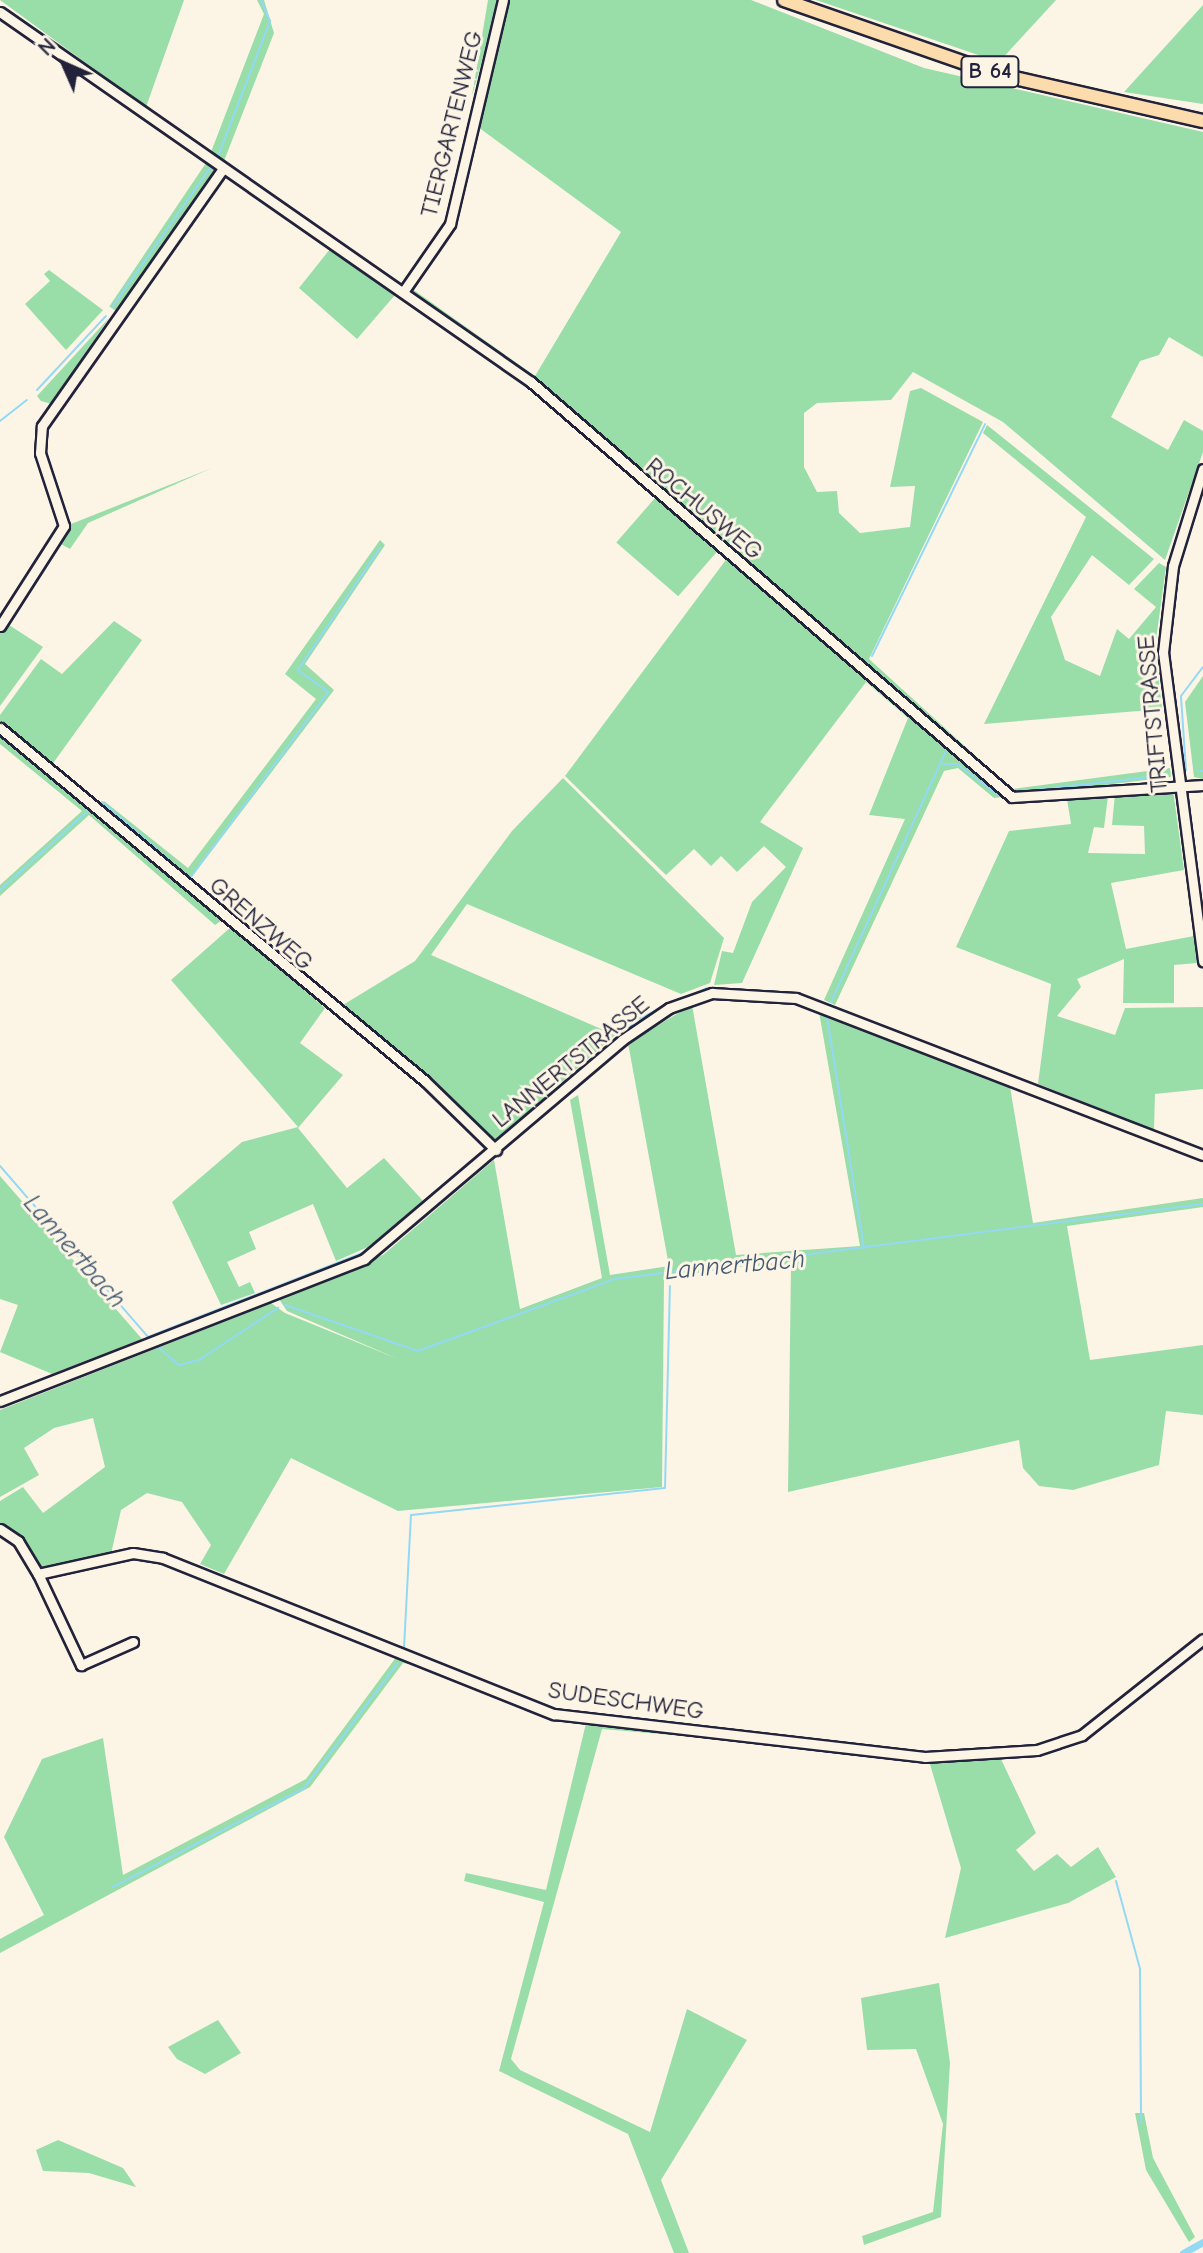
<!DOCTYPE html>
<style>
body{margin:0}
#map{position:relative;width:1203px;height:2253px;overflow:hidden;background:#fcf5e5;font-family:"Comic Neue",sans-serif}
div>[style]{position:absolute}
.green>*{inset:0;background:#99dda9;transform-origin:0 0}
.stream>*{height:2px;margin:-1px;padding:0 1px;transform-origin:1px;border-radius:1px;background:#93d9f5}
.canal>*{height:7px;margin:-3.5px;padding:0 3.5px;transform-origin:3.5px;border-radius:3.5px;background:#93d9f5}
.roads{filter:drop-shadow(2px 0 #22223b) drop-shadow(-2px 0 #22223b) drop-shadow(0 2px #22223b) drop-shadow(0 -2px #22223b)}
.minor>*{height:9px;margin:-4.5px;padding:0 4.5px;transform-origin:4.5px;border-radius:4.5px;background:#fcf5e5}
.major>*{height:12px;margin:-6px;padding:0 6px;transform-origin:6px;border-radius:6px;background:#fcdcac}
span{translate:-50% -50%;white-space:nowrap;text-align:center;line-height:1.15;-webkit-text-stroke:6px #fcf5e5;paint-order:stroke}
.shield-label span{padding:2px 6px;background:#fcf5e5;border:2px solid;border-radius:6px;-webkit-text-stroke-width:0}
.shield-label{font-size:22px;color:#22223b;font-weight:700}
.street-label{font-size:24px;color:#22223b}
.water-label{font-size:26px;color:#445973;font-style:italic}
.north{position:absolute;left:24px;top:24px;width:80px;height:80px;-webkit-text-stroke:6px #fcf5e5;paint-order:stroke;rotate:315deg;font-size:22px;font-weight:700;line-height:32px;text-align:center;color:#22223b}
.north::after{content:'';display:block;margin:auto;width:28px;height:36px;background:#22223b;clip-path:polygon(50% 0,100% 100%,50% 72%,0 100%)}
</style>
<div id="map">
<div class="green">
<div style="clip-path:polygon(0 0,184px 0,146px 107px)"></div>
<div style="clip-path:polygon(257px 0,264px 0,274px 33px,224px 161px,211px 152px,264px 14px)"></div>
<div style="clip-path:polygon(488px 0,499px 0,472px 96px)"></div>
<div style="clip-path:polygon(508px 0,751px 0,924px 68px,1203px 132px,1203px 357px,1169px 337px,1159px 355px,1140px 361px,1111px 417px,1168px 450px,1184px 420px,1203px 431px,1203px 452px,1165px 560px,1003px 422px,913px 372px,891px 400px,817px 403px,804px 413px,804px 467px,817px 492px,837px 491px,839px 513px,860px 533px,910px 527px,915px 486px,890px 487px,910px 391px,921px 388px,983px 422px,869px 659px,1012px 789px,1170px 768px,1171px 777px,994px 798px,958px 768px,944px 771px,835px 1005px,824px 1000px,905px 819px,869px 815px,908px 718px,866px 682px,760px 822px,803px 848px,742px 983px,714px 985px,722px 951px,733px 953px,752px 902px,786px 867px,764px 846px,737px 872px,721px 856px,711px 866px,694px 849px,666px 875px,565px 776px,728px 557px,590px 433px,411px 295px,411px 288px,535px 376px,621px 232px,478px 127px)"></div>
<div style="clip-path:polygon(816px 0,1056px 0,999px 62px)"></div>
<div style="clip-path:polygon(1203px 5px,1203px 104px,1124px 92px)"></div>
<div style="left:206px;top:163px;width:11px;height:173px;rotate:34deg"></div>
<div style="clip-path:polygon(330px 249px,395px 295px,357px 339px,299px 288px)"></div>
<div style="clip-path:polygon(49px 270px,103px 310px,66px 350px,25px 304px,50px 281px,44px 274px)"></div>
<div style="clip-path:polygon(109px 318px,52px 404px,41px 401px,37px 396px)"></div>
<div style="clip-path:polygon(987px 425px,1154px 559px,1129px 585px,1092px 555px,1051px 617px,1065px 660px,1100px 676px,1117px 629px,1129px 639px,1156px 607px,1134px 589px,1159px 563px,1166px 567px,1155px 647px,1162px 709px,984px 724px,1086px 517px,983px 433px)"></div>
<div style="clip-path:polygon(212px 468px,88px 523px,70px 549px,59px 543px,66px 526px)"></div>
<div style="left:655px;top:498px;width:82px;height:59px;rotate:41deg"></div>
<div style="clip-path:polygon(380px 540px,385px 545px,305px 664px,334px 690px,188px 882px,99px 806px,104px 801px,188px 868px,316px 699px,285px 674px)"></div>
<div style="clip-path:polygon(114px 621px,142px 640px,51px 766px,0 725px,0 715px,41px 659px,62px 674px)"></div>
<div style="clip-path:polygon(6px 623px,43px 647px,0 706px,0 632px)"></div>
<div style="clip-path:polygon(1203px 676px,1203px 779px,1194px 777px,1185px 702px)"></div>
<div style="clip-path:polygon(0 732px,64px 784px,222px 920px,215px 925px,89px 815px,0 896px,0 885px,82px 811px,0 744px)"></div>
<div style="clip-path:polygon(563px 778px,724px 938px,710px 983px,681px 994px,467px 904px,431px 955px,615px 1035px,492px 1144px,338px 1008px,415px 961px,512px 831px)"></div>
<div style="clip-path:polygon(1173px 790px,1184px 870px,1111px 883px,1126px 949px,1194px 936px,1197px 963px,1174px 965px,1174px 1003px,1123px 1003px,1124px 959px,1077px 979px,1081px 987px,1057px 1016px,1115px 1035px,1125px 1008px,1203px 1007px,1203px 1089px,1155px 1094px,1154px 1130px,1038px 1084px,1051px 984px,956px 947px,1009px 831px,1071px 824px,1067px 799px,1108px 796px,1104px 828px,1094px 827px,1088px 853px,1145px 854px,1144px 826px,1112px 825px,1115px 794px)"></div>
<div style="clip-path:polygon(231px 927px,325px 1008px,300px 1043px,343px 1075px,298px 1128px,347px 1188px,384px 1158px,424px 1202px,375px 1244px,336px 1261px,313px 1204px,249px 1232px,256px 1249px,227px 1262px,239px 1287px,250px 1282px,255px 1293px,221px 1305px,172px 1202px,242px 1142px,298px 1127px,171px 980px)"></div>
<div style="clip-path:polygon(692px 1005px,736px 1255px,860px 1246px,819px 1012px,1010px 1087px,1033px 1223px,1203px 1198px,1203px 1207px,1067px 1226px,1090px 1360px,1203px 1345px,1203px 1415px,1166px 1411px,1159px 1465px,1073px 1490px,1039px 1486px,1023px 1468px,1019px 1440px,788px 1492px,791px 1266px,745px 1266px,664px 1278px,662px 1487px,398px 1511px,291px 1458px,224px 1574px,200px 1564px,211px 1545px,182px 1502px,147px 1493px,121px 1510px,111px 1554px,42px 1571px,0 1527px,0 1501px,23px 1487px,43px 1513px,105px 1467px,93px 1418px,54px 1428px,24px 1448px,39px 1475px,0 1497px,0 1410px,271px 1303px,285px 1313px,398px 1359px,287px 1311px,277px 1296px,383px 1255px,494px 1160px,520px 1309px,602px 1278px,570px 1100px,578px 1095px,610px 1275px,669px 1266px,628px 1043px)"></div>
<div style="clip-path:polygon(0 1176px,142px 1339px,52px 1374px,0 1352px,18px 1305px,0 1299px)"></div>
<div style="clip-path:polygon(397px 1656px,422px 1666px,403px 1663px,310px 1787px,0 1953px,0 1939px,44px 1915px,4px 1837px,42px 1759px,103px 1738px,123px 1875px,306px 1779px)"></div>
<div style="clip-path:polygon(587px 1719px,754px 1742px,602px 1729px,511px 2059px,520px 2070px,650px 2132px,687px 2009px,747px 2040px,661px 2180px,689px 2253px,674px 2253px,628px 2134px,499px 2071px,544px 1902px,464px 1881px,466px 1873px,546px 1890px)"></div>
<div style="clip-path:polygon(1000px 1757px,1036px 1833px,1016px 1850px,1034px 1871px,1057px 1854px,1071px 1867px,1098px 1847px,1116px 1877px,1068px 1903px,945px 1938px,961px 1868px,929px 1761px)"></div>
<div style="clip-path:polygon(939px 1983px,950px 2063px,941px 2217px,864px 2245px,862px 2236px,933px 2212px,943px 2124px,916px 2049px,867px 2050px,861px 1998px)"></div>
<div style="clip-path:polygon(218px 2020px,241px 2053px,205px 2074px,177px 2059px,168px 2047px)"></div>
<div style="clip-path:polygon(1135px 2113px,1144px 2113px,1153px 2158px,1195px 2237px,1189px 2242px,1146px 2170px)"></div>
<div style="clip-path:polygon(58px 2140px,123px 2168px,136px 2187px,89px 2173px,43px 2171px,36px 2150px)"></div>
</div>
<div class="stream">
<div style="left:218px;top:156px;width:145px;rotate:-68.9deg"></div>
<div style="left:270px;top:21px;width:23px;rotate:-113deg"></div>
<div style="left:113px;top:306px;width:169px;rotate:-54.9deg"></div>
<div style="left:37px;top:390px;width:101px;rotate:-47deg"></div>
<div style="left:0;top:421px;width:34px;rotate:-38deg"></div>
<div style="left:872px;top:656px;width:258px;rotate:-64deg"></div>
<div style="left:943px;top:764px;width:14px"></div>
<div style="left:957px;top:764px;width:51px;rotate:37.1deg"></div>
<div style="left:1186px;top:770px;width:74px;rotate:-93.9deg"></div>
<div style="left:1181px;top:696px;width:36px;rotate:-53deg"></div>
<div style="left:1199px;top:771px;width:4px"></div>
<div style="left:1017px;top:792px;width:151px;rotate:-6.5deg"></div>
<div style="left:102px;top:802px;width:116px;rotate:40.8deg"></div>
<div style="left:190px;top:878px;width:232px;rotate:-53.4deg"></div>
<div style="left:328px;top:692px;width:37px;rotate:-144deg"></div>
<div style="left:298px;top:670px;width:147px;rotate:-56.1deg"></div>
<div style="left:0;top:890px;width:120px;rotate:-42deg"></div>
<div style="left:831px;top:1002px;width:276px;rotate:-65.4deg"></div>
<div style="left:827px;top:1017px;width:235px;rotate:80.9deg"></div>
<div style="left:412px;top:1064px;width:114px;rotate:43.2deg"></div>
<div style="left:548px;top:1097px;width:121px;rotate:-40.7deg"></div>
<div style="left:640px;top:1018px;width:73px;rotate:-24.1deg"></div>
<div style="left:0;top:1166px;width:226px;rotate:49.1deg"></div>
<div style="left:285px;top:1305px;width:141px;rotate:19.1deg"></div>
<div style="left:418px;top:1351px;width:210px;rotate:-20.1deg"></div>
<div style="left:615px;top:1279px;width:593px;rotate:-7.27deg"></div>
<div style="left:148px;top:1337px;width:233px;rotate:-21.4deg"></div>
<div style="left:158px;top:1347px;width:28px;rotate:41deg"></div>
<div style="left:179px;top:1365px;width:21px;rotate:-14deg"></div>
<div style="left:199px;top:1360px;width:95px;rotate:-33.4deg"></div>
<div style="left:404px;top:1648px;width:133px;rotate:-87deg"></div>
<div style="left:411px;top:1515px;width:255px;rotate:-6.1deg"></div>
<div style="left:665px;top:1488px;width:202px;rotate:-88.6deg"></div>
<div style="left:1116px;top:1881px;width:91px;rotate:74.7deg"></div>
<div style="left:1140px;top:1969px;width:154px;rotate:89.6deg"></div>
<div style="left:113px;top:1887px;width:215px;rotate:-27.4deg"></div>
<div style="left:304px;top:1788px;width:156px;rotate:-53.1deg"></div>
</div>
<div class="canal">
<div style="left:1183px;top:2253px;width:23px;rotate:-29deg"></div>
</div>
<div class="roads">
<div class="minor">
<div style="left:0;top:12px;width:647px;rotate:34.87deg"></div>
<div style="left:531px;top:382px;width:635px;rotate:40.79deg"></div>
<div style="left:1012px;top:797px;width:191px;rotate:-3.6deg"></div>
<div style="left:403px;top:292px;width:83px;rotate:-55.3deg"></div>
<div style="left:450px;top:224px;width:230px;rotate:-76.7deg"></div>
<div style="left:1203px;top:469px;width:102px;rotate:107.2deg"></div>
<div style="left:1173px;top:566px;width:87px;rotate:96.6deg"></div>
<div style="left:1163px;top:652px;width:312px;rotate:82.6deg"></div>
<div style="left:0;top:626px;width:119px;rotate:-57.4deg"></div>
<div style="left:64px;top:526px;width:77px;rotate:-108.2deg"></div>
<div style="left:40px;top:453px;width:27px;rotate:-86deg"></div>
<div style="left:42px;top:426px;width:315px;rotate:-54.9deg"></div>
<div style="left:0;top:728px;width:552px;rotate:39.71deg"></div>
<div style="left:425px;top:1081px;width:99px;rotate:44.2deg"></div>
<div style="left:0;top:1401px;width:391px;rotate:-21.3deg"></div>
<div style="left:364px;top:1259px;width:338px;rotate:-40.3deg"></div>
<div style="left:622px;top:1040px;width:57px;rotate:-34.2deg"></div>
<div style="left:669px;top:1008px;width:46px;rotate:-19.2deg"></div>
<div style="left:712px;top:993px;width:84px;rotate:3.4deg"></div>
<div style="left:796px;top:998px;width:436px;rotate:21.1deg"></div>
<div style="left:0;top:1529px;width:22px;rotate:34deg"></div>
<div style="left:18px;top:1541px;width:39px;rotate:59deg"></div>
<div style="left:38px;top:1574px;width:97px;rotate:-12.5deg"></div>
<div style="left:133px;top:1553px;width:30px;rotate:9deg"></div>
<div style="left:163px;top:1558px;width:421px;rotate:21.8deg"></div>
<div style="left:554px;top:1714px;width:373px;rotate:6.6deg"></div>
<div style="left:925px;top:1757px;width:112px;rotate:-3.6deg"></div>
<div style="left:1037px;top:1750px;width:47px;rotate:-18.4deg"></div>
<div style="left:1082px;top:1735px;width:154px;rotate:-38.4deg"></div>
<div style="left:38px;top:1574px;width:101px;rotate:64.7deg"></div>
<div style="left:81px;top:1665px;width:57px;rotate:-23.9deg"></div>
</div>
<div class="major">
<div style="left:784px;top:0;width:225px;rotate:19.2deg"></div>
<div style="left:997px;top:74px;width:211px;rotate:12.9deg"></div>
</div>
</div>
<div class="shield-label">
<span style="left:990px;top:72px">B 64</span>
</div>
<div class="street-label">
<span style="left:452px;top:124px;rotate:-76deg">TIERGARTENWEG</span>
<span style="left:704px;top:509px;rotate:40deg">ROCHUSWEG</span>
<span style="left:1153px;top:714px;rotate:-95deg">TRIFTSTRASSE</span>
<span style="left:261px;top:924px;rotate:41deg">GRENZWEG</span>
<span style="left:571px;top:1062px;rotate:-39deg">LANNERTSTRASSE</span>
<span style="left:626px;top:1701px;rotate:8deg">SUDESCHWEG</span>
</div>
<div class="water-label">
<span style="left:74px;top:1252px;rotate:49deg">Lannertbach</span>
<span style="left:735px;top:1266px;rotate:-5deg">Lannertbach</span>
</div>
<div class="north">N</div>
</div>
